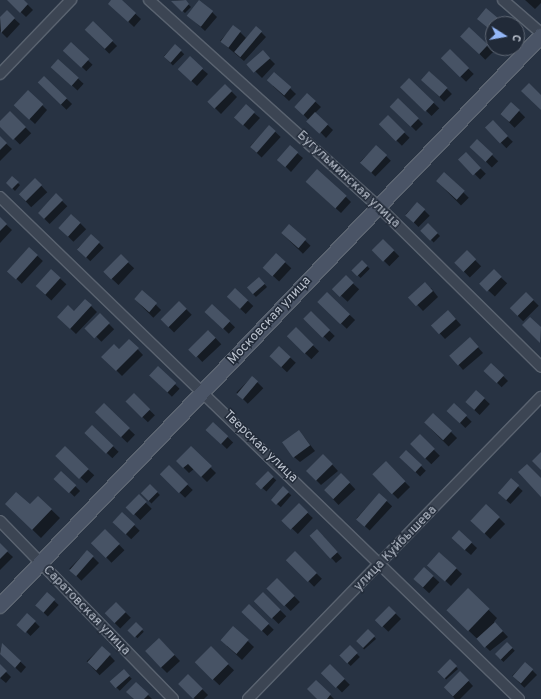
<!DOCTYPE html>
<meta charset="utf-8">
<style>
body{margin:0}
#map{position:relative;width:541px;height:699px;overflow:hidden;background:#283343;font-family:Overpass,sans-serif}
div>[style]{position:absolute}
.shadow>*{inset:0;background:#0007;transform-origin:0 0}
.building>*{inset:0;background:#475365;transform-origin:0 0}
.roads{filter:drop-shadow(1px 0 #5a6370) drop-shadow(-1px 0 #5a6370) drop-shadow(0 1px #5a6370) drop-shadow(0 -1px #5a6370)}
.street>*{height:10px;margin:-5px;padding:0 5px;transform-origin:5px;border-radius:5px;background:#3c4553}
.secondary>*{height:14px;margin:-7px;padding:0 7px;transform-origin:7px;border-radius:7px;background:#4a5466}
span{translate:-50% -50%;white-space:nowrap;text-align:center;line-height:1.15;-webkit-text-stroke:3px #212a38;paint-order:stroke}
.street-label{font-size:13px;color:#b9c0cc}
.north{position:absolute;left:485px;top:16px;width:40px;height:40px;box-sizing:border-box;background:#212a38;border:1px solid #5e6673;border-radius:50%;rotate:101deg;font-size:11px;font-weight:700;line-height:16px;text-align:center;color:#b9c0cc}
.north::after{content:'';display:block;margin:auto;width:14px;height:18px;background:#94b7f7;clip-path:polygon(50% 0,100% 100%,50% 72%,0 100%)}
</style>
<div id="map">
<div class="shadow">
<div style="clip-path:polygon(8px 0,23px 0,33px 10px,26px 17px)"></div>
<div style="clip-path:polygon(112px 0,120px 0,141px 19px,134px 27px,115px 9px)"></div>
<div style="clip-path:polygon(184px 0,191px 7px,185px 13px,172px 1px)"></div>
<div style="clip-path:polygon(525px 0,541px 0,541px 3px,535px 9px)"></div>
<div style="clip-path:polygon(7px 12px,20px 24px,7px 38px,0 31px,0 19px)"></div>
<div style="clip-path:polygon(212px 12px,217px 17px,205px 31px,193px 20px)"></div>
<div style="left:93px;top:22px;width:34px;height:11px;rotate:45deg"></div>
<div style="clip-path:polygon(234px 26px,246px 38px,256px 27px,266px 37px,244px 61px,220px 41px)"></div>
<div style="left:469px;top:28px;width:34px;height:11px;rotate:45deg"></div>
<div style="left:71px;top:44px;width:30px;height:9px;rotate:44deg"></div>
<div style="left:175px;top:45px;width:13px;height:16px;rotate:45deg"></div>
<div style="left:450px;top:51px;width:33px;height:11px;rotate:44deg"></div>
<div style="clip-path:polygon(263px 52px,275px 64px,262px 78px,255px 71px)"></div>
<div style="left:58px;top:60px;width:35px;height:9px;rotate:43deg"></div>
<div style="clip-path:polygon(202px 69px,208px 74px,197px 86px,185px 75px)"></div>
<div style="left:430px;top:72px;width:31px;height:11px;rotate:45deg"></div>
<div style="clip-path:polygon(274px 73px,296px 94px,289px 101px,273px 86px)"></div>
<div style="left:44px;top:77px;width:39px;height:8px;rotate:44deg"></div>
<div style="left:409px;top:79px;width:42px;height:11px;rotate:44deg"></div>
<div style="clip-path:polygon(231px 91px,237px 97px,221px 114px,210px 103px)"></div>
<div style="clip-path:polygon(307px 94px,321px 107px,315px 113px,333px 130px,326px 138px,301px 112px)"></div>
<div style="left:399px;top:100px;width:34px;height:10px;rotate:45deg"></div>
<div style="left:511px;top:103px;width:20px;height:15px;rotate:45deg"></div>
<div style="clip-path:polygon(42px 105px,47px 110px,35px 124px,21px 111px)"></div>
<div style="left:10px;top:112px;width:30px;height:16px;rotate:45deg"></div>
<div style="clip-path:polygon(254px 113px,260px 118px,249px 130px,235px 117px)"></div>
<div style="left:388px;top:117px;width:30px;height:11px;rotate:44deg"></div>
<div style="left:493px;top:122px;width:28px;height:9px;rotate:45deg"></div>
<div style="left:269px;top:126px;width:16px;height:28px;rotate:43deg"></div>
<div style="clip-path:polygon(0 138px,12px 149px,0 161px)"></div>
<div style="left:477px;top:140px;width:30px;height:9px;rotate:45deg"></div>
<div style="left:376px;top:146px;width:21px;height:22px;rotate:45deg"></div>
<div style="clip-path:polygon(297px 153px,303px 158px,291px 172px,284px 165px)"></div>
<div style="left:466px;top:154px;width:28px;height:8px;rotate:45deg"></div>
<div style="left:444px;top:173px;width:35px;height:11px;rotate:45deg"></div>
<div style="clip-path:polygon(12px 178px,20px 185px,15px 191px,7px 183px)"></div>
<div style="left:35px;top:179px;width:18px;height:22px;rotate:47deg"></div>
<div style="clip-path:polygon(313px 188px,346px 197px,351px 202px,341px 213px)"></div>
<div style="left:56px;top:195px;width:16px;height:25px;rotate:45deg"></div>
<div style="left:417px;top:203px;width:18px;height:16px;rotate:45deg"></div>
<div style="left:72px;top:215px;width:20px;height:18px;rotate:45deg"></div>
<div style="clip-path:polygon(0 219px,12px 230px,0 243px)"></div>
<div style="left:428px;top:224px;width:17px;height:9px;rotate:45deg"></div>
<div style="left:289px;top:225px;width:30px;height:11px;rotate:44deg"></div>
<div style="left:91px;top:235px;width:18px;height:19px;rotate:45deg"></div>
<div style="left:383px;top:240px;width:23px;height:14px;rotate:45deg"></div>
<div style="left:29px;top:248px;width:19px;height:31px;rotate:43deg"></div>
<div style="left:467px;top:252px;width:20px;height:16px;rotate:45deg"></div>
<div style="left:276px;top:254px;width:21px;height:18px;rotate:43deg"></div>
<div style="left:121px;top:256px;width:18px;height:23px;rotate:43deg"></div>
<div style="left:362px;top:261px;width:11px;height:13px;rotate:45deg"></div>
<div style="left:51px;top:270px;width:21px;height:22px;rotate:43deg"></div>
<div style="left:494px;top:271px;width:18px;height:18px;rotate:43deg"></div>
<div style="left:346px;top:277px;width:18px;height:17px;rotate:43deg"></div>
<div style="left:259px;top:278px;width:12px;height:15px;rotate:48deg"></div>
<div style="clip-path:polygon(431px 288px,438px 297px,423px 311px,410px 297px)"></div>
<div style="left:235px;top:289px;width:25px;height:11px;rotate:43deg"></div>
<div style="left:142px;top:291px;width:27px;height:11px;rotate:45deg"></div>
<div style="left:327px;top:293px;width:39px;height:12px;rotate:44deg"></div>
<div style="left:526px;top:293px;width:18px;height:22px;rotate:45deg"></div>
<div style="clip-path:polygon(85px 300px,97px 312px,76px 334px,58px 317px,74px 312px)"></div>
<div style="left:179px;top:302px;width:18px;height:25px;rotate:45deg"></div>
<div style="left:212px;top:305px;width:32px;height:9px;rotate:44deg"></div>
<div style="left:311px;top:313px;width:33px;height:8px;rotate:44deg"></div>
<div style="left:100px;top:315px;width:20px;height:18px;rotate:45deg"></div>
<div style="clip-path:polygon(454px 317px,461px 325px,445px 339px,432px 325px)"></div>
<div style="left:296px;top:329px;width:32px;height:11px;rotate:44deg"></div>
<div style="left:209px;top:331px;width:18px;height:26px;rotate:47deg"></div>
<div style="clip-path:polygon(129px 340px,143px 355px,122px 376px,103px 357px,119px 351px)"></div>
<div style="clip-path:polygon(475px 344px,483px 353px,463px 370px,458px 364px)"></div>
<div style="left:279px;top:347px;width:23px;height:13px;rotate:43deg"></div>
<div style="left:491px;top:364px;width:24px;height:9px;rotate:45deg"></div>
<div style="left:158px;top:368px;width:30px;height:11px;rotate:44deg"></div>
<div style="left:252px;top:377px;width:16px;height:22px;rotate:45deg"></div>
<div style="left:476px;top:391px;width:19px;height:15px;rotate:43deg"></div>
<div style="left:134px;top:395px;width:29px;height:10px;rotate:44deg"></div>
<div style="left:454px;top:404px;width:25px;height:9px;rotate:45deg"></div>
<div style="left:104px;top:405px;width:43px;height:11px;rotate:44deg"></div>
<div style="left:433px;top:414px;width:34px;height:12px;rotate:45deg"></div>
<div style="left:213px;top:423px;width:28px;height:9px;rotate:44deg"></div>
<div style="left:92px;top:426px;width:37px;height:9px;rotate:44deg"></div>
<div style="left:420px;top:436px;width:28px;height:12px;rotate:45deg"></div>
<div style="clip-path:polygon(304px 437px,315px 451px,300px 462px,294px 457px)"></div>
<div style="left:65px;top:448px;width:40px;height:11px;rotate:43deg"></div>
<div style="clip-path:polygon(191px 448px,216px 473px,207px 482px,194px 469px,189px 473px,177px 461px)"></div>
<div style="left:406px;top:451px;width:28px;height:8px;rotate:45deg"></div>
<div style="clip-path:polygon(328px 460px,338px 471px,321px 485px,316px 480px)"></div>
<div style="left:386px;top:463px;width:34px;height:17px;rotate:45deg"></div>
<div style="left:169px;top:467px;width:33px;height:11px;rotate:44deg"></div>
<div style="left:61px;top:472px;width:27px;height:8px;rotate:45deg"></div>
<div style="left:268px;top:473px;width:11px;height:15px;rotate:41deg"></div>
<div style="left:341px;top:474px;width:21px;height:23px;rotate:47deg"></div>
<div style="left:511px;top:480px;width:16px;height:18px;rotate:43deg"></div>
<div style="left:150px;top:485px;width:14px;height:12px;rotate:45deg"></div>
<div style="left:283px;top:488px;width:11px;height:16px;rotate:41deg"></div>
<div style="left:379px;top:494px;width:18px;height:33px;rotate:43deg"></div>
<div style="left:139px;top:496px;width:18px;height:16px;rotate:45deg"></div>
<div style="clip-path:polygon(38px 497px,60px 518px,41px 538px,6px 504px,30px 506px)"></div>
<div style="left:299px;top:505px;width:19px;height:22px;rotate:43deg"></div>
<div style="left:486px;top:505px;width:27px;height:21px;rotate:45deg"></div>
<div style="left:122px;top:513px;width:25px;height:12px;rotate:45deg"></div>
<div style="left:105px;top:530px;width:28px;height:18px;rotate:46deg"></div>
<div style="clip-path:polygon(459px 531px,477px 548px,471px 555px,458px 544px)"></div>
<div style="clip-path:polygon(311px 536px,323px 536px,342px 558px,336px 563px)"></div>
<div style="clip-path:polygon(0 545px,13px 557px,0 570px)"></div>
<div style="left:87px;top:551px;width:17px;height:25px;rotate:45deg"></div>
<div style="left:295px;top:552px;width:38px;height:11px;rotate:45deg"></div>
<div style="clip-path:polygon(440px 553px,462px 574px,451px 586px,434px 570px)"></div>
<div style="left:424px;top:568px;width:21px;height:15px;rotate:43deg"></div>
<div style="left:278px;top:580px;width:31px;height:13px;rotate:45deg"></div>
<div style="clip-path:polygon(468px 590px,497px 618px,494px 622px,508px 637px,490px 651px,448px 611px)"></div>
<div style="left:263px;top:593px;width:33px;height:11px;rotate:45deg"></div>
<div style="left:47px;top:594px;width:16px;height:16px;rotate:43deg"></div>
<div style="left:116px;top:603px;width:21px;height:15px;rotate:45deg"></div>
<div style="left:249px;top:605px;width:35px;height:9px;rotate:45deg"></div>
<div style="left:389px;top:607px;width:17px;height:18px;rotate:45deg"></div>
<div style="left:27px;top:614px;width:18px;height:13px;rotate:45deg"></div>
<div style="left:136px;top:624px;width:11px;height:9px;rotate:45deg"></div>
<div style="clip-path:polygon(233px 627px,254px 647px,242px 660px,227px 646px)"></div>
<div style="left:368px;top:630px;width:12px;height:16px;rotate:48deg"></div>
<div style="left:507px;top:643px;width:11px;height:16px;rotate:45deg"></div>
<div style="clip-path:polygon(2px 644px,26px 667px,21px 673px,0 653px)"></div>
<div style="clip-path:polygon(165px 645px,180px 661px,167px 673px,161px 667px)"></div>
<div style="left:102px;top:647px;width:19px;height:21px;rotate:47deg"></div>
<div style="left:350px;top:647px;width:14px;height:13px;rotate:45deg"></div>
<div style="left:211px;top:648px;width:32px;height:21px;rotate:44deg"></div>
<div style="left:450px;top:660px;width:12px;height:16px;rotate:48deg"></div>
<div style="left:525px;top:663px;width:17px;height:18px;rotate:45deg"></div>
<div style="left:330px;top:665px;width:28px;height:11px;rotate:45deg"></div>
<div style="clip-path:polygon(0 666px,11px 677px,6px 683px,0 678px)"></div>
<div style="left:124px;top:671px;width:11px;height:17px;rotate:45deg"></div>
<div style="clip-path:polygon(460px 672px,473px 686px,460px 699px,455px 699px,444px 687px)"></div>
<div style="clip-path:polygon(188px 675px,208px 695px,204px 699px,195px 699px,180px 684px)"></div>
<div style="clip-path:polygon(316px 681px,334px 699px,318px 699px)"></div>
<div style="clip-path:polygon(136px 683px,152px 699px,135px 699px)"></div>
</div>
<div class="building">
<div style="clip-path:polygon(7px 0,24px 0,28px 4px,20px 13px)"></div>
<div style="clip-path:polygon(111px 0,122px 0,136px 13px,128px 22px,108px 4px)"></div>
<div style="clip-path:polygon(186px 0,189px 4px,182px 12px,171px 1px)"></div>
<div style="left:199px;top:0;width:18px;height:20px;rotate:38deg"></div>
<div style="clip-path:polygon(486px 8px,505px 24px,493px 24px,493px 32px,477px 19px)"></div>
<div style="clip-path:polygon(7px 10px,15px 18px,1px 33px,0 17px)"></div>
<div style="left:93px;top:21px;width:28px;height:12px;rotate:44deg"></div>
<div style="left:233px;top:25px;width:10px;height:21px;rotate:37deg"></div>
<div style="left:256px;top:26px;width:8px;height:34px;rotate:40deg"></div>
<div style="left:469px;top:27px;width:26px;height:13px;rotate:43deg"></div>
<div style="left:71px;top:42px;width:25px;height:12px;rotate:43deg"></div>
<div style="left:175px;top:44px;width:9px;height:17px;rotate:41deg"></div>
<div style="left:450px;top:49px;width:27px;height:13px;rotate:45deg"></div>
<div style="left:263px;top:50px;width:11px;height:22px;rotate:49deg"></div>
<div style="left:190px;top:56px;width:18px;height:18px;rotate:43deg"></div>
<div style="left:58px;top:59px;width:28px;height:11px;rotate:42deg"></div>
<div style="left:429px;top:71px;width:25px;height:12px;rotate:42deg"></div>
<div style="left:274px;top:72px;width:23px;height:11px;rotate:41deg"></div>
<div style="left:44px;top:76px;width:32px;height:9px;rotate:44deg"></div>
<div style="left:409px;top:78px;width:35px;height:13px;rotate:44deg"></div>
<div style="clip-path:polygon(529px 83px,541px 95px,541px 110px,521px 91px)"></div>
<div style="left:225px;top:84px;width:10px;height:25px;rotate:45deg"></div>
<div style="left:28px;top:90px;width:21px;height:21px;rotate:43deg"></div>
<div style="left:307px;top:93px;width:12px;height:19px;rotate:42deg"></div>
<div style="left:398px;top:98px;width:29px;height:12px;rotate:44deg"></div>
<div style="left:511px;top:102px;width:12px;height:16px;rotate:42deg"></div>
<div style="left:246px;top:104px;width:12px;height:18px;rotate:42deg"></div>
<div style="clip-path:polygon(10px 111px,26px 127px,13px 140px,0 127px,0 121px)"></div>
<div style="left:315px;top:112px;width:18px;height:13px;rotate:43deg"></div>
<div style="left:388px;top:115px;width:24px;height:13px;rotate:45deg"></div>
<div style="left:493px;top:120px;width:22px;height:11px;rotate:47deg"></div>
<div style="left:269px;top:125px;width:9px;height:29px;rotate:41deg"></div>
<div style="clip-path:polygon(0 136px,7px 143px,0 150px)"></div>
<div style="left:477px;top:139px;width:22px;height:11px;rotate:43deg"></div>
<div style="left:290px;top:145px;width:11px;height:20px;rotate:41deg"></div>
<div style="left:376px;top:145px;width:15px;height:24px;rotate:42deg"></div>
<div style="left:466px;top:152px;width:22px;height:11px;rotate:47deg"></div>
<div style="left:317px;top:169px;width:40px;height:17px;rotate:42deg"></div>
<div style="left:444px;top:172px;width:28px;height:12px;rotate:42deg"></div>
<div style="clip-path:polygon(12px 176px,19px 182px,12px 189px,6px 183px)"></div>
<div style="left:35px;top:178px;width:10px;height:23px;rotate:45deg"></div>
<div style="clip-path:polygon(56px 193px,63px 200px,44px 219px,38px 213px)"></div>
<div style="left:417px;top:202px;width:11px;height:18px;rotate:41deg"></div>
<div style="left:71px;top:214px;width:13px;height:19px;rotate:42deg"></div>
<div style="clip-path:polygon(0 217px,7px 224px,0 231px)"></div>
<div style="left:428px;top:223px;width:14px;height:11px;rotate:45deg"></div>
<div style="left:289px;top:224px;width:23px;height:12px;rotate:41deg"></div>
<div style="left:91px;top:234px;width:12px;height:21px;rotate:42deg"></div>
<div style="left:383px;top:239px;width:16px;height:16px;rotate:45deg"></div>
<div style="left:29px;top:247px;width:12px;height:33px;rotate:42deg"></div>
<div style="left:467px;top:250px;width:13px;height:18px;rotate:45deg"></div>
<div style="left:276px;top:253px;width:13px;height:20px;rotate:42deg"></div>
<div style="left:121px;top:254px;width:11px;height:25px;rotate:45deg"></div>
<div style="left:362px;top:260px;width:8px;height:15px;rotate:45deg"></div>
<div style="left:51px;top:269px;width:13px;height:23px;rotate:42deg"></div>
<div style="left:494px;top:269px;width:11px;height:21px;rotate:45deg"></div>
<div style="left:346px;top:275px;width:11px;height:20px;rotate:45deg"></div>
<div style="left:259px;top:277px;width:9px;height:16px;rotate:49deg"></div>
<div style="left:425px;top:282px;width:12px;height:23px;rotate:48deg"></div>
<div style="left:235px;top:288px;width:18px;height:12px;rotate:43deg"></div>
<div style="left:142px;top:290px;width:20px;height:12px;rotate:41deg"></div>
<div style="left:327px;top:292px;width:32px;height:14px;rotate:44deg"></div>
<div style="left:526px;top:292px;width:11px;height:23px;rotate:45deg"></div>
<div style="clip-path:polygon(85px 299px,92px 305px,70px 329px,57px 317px,68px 305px,74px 311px)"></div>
<div style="left:179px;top:301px;width:11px;height:26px;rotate:45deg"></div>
<div style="left:212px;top:304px;width:25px;height:11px;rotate:43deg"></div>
<div style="left:448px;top:310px;width:12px;height:23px;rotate:48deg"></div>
<div style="left:311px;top:311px;width:27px;height:11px;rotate:45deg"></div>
<div style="left:100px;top:313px;width:14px;height:22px;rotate:45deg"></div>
<div style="clip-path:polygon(530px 317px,541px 327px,540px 343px,522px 325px)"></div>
<div style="left:296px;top:327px;width:25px;height:13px;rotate:45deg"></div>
<div style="left:208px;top:330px;width:11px;height:28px;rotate:45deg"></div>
<div style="left:470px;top:337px;width:13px;height:28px;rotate:48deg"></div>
<div style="clip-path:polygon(129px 339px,139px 348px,116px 371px,101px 357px,114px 344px,119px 349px)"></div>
<div style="left:279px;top:346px;width:16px;height:14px;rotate:43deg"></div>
<div style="left:491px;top:363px;width:18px;height:11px;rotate:43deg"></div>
<div style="left:158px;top:366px;width:25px;height:13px;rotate:43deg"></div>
<div style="left:252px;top:376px;width:8px;height:24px;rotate:40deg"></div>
<div style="left:476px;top:390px;width:12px;height:16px;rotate:42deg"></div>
<div style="left:134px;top:393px;width:23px;height:12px;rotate:45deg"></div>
<div style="left:104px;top:403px;width:36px;height:13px;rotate:44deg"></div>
<div style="left:454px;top:403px;width:18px;height:11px;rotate:43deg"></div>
<div style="left:433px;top:413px;width:26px;height:13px;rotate:43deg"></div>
<div style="left:213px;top:422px;width:21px;height:11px;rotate:43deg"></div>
<div style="left:92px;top:425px;width:30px;height:11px;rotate:44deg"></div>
<div style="left:299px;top:430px;width:19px;height:21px;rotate:54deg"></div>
<div style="left:420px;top:434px;width:21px;height:14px;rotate:45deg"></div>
<div style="left:65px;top:446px;width:33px;height:14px;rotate:44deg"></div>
<div style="clip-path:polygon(191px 446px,212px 466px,201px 477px,188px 464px,183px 468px,176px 461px)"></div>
<div style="left:406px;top:450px;width:22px;height:10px;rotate:43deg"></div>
<div style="clip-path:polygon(541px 452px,541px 470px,532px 461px)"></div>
<div style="left:323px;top:454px;width:14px;height:24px;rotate:45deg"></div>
<div style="left:386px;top:461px;width:28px;height:19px;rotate:46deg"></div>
<div style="clip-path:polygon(527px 464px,541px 478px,541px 497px,518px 472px)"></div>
<div style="left:169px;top:465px;width:27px;height:13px;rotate:45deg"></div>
<div style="left:61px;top:471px;width:21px;height:11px;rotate:43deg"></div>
<div style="left:268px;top:471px;width:8px;height:18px;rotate:45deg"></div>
<div style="left:341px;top:473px;width:13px;height:24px;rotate:45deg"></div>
<div style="left:511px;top:478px;width:11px;height:20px;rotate:41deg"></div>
<div style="left:150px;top:484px;width:11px;height:13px;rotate:45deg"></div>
<div style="clip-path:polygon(283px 486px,289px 492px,276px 505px,271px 500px)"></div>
<div style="clip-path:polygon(16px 492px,30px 504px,38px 496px,52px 509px,32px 530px,5px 504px)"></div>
<div style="left:379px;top:493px;width:11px;height:35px;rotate:41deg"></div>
<div style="left:139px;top:494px;width:11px;height:19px;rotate:45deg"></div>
<div style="left:299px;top:503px;width:13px;height:25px;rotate:45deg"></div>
<div style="left:486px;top:504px;width:19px;height:23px;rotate:43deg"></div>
<div style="left:122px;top:512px;width:18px;height:14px;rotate:43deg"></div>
<div style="left:105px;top:529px;width:21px;height:20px;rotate:45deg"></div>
<div style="left:317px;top:529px;width:31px;height:10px;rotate:48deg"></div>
<div style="left:459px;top:530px;width:18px;height:11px;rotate:43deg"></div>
<div style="clip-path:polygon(0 543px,8px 551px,0 559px)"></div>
<div style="left:87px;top:550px;width:9px;height:27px;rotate:41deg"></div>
<div style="left:295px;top:551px;width:31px;height:13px;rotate:45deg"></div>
<div style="left:439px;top:552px;width:24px;height:18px;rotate:42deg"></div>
<div style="left:424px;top:567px;width:13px;height:16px;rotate:42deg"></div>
<div style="left:277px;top:578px;width:25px;height:15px;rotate:45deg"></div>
<div style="left:468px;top:588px;width:30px;height:31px;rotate:44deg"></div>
<div style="left:47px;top:592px;width:11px;height:18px;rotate:41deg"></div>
<div style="left:263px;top:592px;width:25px;height:13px;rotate:45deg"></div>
<div style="left:116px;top:602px;width:14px;height:16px;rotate:45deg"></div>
<div style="left:249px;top:604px;width:28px;height:11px;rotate:44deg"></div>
<div style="left:389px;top:606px;width:10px;height:20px;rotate:45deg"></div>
<div style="left:27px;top:613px;width:12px;height:16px;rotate:42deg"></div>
<div style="left:136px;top:622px;width:10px;height:12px;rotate:45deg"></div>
<div style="left:495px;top:622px;width:12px;height:25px;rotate:48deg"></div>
<div style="left:233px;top:626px;width:21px;height:19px;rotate:41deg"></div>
<div style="left:368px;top:629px;width:10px;height:17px;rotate:45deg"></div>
<div style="left:159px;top:638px;width:23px;height:19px;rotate:47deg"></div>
<div style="left:507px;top:642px;width:8px;height:17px;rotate:45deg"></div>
<div style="clip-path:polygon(2px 643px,21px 661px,15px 668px,0 654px)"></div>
<div style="left:350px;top:645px;width:11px;height:15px;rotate:45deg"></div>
<div style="left:102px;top:646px;width:12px;height:22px;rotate:42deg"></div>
<div style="left:211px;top:646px;width:25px;height:23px;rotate:45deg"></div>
<div style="left:450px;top:659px;width:10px;height:18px;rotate:45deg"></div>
<div style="left:525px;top:662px;width:11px;height:19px;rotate:41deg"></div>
<div style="clip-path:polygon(0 664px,7px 671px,0 678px)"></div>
<div style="left:330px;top:664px;width:21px;height:13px;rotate:45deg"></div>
<div style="left:124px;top:669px;width:9px;height:19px;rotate:49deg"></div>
<div style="left:460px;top:671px;width:13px;height:23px;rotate:45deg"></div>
<div style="left:188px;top:674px;width:21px;height:14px;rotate:45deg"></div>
<div style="clip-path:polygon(316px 680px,331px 694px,327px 699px,317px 699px,307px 689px)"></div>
<div style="clip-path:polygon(136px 682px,149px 694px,144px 699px,134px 699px,126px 692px)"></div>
</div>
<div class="roads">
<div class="street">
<div style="left:149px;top:0;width:308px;rotate:42deg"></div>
<div style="left:378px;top:206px;width:229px;rotate:44.6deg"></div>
<div style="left:503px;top:0;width:50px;rotate:41deg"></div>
<div style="left:0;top:74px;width:103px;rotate:-46.2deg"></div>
<div style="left:0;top:197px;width:722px;rotate:44.05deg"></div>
<div style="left:0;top:521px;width:248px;rotate:45.8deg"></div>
<div style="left:248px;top:699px;width:421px;rotate:-45.9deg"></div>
</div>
<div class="secondary">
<div style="left:0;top:606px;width:786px;rotate:-46.5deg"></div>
</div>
</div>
<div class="street-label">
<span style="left:348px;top:180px;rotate:43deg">Бугульминская улица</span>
<span style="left:270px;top:321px;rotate:-47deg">Московская улица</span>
<span style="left:260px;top:447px;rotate:44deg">Тверская улица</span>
<span style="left:396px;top:549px;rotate:-46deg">улица Куйбышева</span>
<span style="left:86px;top:611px;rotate:46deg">Саратовская улица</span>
</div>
<div class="north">С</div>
</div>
